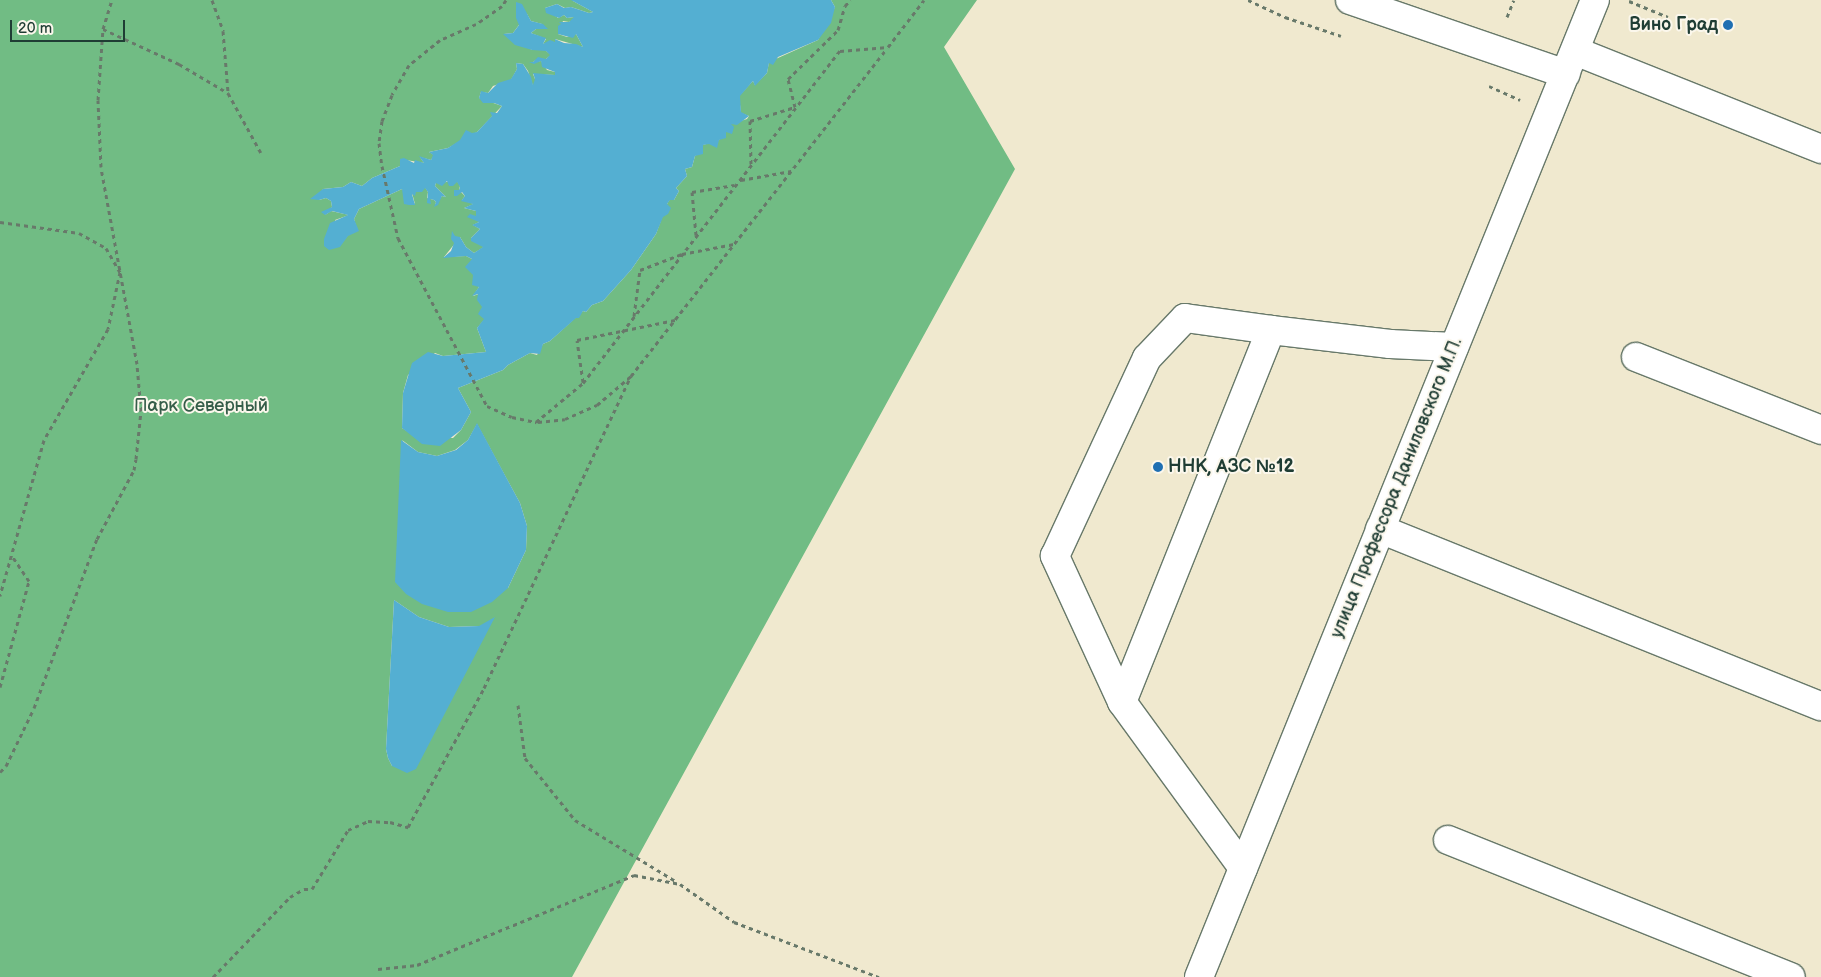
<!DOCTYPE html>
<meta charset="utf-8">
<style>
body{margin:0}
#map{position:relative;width:1821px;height:977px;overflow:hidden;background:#f0e9cf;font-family:"Balsamiq Sans",sans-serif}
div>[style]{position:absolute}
.forest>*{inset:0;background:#71bc84}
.water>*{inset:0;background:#54afd2}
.path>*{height:3px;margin-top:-1.5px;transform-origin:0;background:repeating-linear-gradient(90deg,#68796a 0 4px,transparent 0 8px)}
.roads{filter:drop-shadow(1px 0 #68796a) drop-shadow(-1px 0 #68796a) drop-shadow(0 1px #68796a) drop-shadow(0 -1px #68796a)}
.minor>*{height:28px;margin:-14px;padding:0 14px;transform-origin:14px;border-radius:14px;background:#fff}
.major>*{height:28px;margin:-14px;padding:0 14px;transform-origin:14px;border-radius:14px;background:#fff}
.dots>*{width:14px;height:14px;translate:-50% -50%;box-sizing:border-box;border:2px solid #fbf7ec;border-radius:50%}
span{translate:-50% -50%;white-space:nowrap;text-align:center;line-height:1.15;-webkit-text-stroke:4px #fbf7ec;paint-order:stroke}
.poi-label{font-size:18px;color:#1f3d34;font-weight:700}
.right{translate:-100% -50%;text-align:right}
.left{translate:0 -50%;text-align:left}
.park-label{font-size:18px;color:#355d49}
.street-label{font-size:18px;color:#1f3d34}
.scale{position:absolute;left:10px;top:20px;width:115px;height:22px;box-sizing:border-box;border:2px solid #1f3d34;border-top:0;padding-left:6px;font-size:15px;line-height:18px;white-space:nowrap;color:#1f3d34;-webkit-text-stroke:4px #fbf7ec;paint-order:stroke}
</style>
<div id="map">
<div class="forest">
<div style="clip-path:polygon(evenodd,0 0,579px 0,573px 1px,593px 12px,589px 13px,571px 7px,565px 8px,557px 4px,545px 8px,558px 18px,564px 15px,567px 18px,574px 17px,575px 19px,569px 22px,563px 21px,558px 34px,567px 37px,576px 34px,583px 47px,555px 39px,555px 42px,543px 44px,546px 39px,531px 33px,536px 29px,547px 29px,542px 24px,531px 21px,527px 14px,513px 33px,504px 34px,532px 50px,545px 50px,551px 55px,546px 59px,537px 59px,533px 62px,541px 61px,547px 70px,555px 72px,555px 75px,533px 74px,535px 79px,535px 85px,533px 86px,528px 71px,523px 64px,516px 63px,517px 69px,511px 80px,493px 86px,488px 93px,481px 92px,479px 98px,502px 106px,477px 132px,448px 148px,429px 152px,434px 155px,431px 160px,420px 157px,424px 163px,400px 159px,400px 166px,372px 178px,362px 186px,351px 182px,343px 187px,323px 189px,319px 200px,326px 198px,331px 201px,332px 207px,325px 215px,331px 211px,349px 215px,335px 220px,343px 241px,356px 226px,354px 219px,359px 209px,402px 189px,415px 204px,412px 193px,415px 195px,415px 192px,425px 187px,428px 192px,427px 198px,434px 200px,436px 202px,435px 206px,442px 196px,446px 197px,435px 186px,436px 183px,457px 181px,460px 186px,459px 190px,465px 196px,462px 200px,474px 204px,464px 208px,476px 211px,479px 222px,473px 225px,480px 229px,471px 238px,484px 247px,474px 253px,466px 247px,460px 237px,444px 257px,466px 256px,472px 259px,473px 274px,479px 287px,473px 296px,479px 294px,485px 319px,477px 328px,486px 352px,443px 356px,435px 353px,408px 375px,403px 393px,402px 428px,413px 435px,453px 438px,461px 430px,471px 412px,458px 388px,503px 370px,508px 365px,530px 353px,537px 355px,543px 344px,550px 341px,583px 311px,586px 312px,592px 305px,603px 301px,631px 270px,656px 234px,667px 204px,670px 199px,674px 200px,679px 191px,676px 188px,687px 176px,685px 169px,692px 167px,695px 156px,702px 149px,703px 145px,719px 140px,731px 124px,747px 119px,749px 116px,741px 113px,739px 96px,753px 81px,755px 85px,767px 73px,769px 62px,818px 40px,835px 7px,831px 0,977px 0,944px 47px,1015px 169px,572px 977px,0 977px,0 0,477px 424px,520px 503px,527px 526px,526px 550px,508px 588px,402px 440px,418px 452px,437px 456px,455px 450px,468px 440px,477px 424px,0 0,394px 600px,419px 617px,449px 627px,479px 626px,392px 766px,388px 758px,386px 749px,394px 600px)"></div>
</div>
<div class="water">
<div style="clip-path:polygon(571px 0,831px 0,835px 7px,831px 23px,818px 40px,778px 57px,773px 65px,769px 63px,767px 73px,755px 86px,753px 81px,740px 96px,741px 112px,749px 116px,737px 125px,731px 124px,734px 127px,732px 134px,726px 132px,726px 138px,719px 140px,717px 148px,709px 144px,703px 145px,703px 154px,695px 156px,692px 167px,685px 169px,687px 176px,676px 188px,679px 191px,674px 200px,670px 200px,667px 204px,671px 208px,668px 214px,663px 217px,656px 234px,631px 270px,603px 301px,592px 305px,586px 312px,583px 311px,579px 318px,576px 318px,550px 341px,543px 344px,540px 354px,530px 353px,508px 365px,503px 370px,458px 388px,471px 412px,461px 430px,440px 446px,422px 444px,402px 428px,403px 393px,412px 363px,428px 352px,443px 356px,486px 352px,477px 328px,484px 319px,478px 314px,482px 307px,477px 300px,478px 294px,472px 296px,479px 287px,472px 285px,473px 275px,465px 267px,472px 259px,466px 256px,443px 258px,451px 251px,454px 243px,451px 239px,452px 231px,455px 236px,460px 237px,466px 247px,474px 253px,483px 247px,471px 241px,471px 238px,480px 229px,472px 225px,479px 222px,467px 217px,470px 214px,476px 216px,476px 211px,464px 208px,473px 204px,461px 201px,465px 196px,462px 192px,457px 196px,454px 196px,454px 190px,459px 190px,460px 187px,457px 182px,453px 186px,449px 186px,447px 181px,442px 186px,436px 183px,435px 186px,446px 197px,442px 196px,438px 205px,434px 207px,436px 202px,434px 200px,430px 199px,431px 204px,427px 203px,428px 192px,425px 188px,422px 192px,416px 192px,415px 196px,412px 194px,415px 205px,409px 205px,404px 204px,402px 189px,359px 209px,354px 219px,359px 231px,348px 236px,340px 247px,329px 250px,324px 246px,324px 239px,330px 223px,348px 215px,332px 211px,325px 215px,321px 212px,332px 207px,331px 201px,326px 198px,319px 200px,310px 199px,323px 189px,343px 187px,351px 182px,362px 186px,372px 178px,400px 166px,400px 159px,404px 158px,414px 163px,415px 160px,424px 163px,419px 156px,431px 160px,433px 155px,429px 152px,448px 148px,460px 140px,466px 130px,472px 133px,477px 132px,492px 116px,490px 112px,497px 113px,502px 106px,494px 103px,483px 103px,479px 98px,481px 91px,488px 93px,498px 83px,511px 79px,517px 69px,516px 63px,523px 64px,531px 77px,533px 85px,535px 79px,533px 73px,555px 75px,555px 72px,542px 67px,541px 61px,534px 64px,529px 62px,533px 62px,538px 57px,546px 59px,550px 55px,546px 51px,532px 50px,515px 45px,503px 34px,513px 33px,519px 25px,516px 18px,516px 2px,522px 4px,531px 21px,543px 24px,548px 29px,536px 29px,531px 33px,546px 38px,543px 44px,550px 40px,555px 42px,555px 39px,564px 43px,576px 44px,583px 47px,576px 34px,573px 38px,558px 34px,558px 26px,561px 24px,559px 22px,569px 22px,574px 17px,567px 18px,564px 15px,559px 18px,546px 13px,545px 8px,557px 4px,564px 8px,571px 7px,589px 13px,593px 12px)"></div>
<div style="clip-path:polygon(477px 423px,520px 503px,527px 526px,526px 550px,508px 588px,492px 602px,471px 612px,448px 612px,422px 604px,406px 594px,395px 582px,401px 440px,418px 452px,437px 456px,456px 450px,468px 440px)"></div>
<div style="clip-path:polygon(394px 600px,419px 617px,449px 627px,479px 626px,495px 617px,416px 769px,407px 773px,392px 766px,388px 758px,386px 749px)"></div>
</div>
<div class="path">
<div style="left:212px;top:0;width:33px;rotate:70deg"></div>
<div style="left:223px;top:31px;width:61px;rotate:85.3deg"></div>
<div style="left:506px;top:0;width:7px;rotate:124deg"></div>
<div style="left:502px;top:6px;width:32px;rotate:145deg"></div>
<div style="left:476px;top:24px;width:39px;rotate:156deg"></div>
<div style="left:440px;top:40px;width:40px;rotate:141deg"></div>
<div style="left:409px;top:65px;width:34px;rotate:120deg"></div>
<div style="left:392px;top:95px;width:28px;rotate:111deg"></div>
<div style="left:382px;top:121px;width:22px;rotate:98deg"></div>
<div style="left:379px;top:143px;width:23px;rotate:83deg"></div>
<div style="left:382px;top:166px;width:74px;rotate:77.5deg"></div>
<div style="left:398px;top:238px;width:190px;rotate:62.1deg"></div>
<div style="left:487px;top:406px;width:27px;rotate:24deg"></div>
<div style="left:512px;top:417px;width:25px;rotate:12deg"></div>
<div style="left:536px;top:422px;width:61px;rotate:-39.7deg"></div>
<div style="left:583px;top:383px;width:420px;rotate:-52.3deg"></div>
<div style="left:840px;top:51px;width:48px;rotate:-4.8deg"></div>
<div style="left:888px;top:47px;width:59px;rotate:-52.5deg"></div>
<div style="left:1248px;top:0;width:41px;rotate:24.7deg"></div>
<div style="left:1285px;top:17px;width:59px;rotate:18.7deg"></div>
<div style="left:1629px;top:1px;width:42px;rotate:22.3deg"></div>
<div style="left:1507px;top:17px;width:18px;rotate:-68deg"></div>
<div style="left:103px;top:29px;width:84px;rotate:24.7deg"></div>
<div style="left:179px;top:64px;width:57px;rotate:30.6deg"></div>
<div style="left:228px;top:93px;width:68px;rotate:61.2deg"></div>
<div style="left:1489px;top:86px;width:34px;rotate:24deg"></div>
<div style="left:751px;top:164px;width:43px;rotate:-91.3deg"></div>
<div style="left:750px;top:121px;width:47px;rotate:-17.3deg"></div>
<div style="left:795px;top:107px;width:29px;rotate:-104deg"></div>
<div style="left:788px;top:79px;width:70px;rotate:-44.4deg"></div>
<div style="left:838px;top:30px;width:25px;rotate:-74deg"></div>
<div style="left:845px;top:6px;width:8px;rotate:-50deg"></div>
<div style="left:741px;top:180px;width:51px;rotate:-10.2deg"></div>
<div style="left:0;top:222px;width:80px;rotate:7.9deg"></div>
<div style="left:79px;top:233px;width:31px;rotate:29deg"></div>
<div style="left:106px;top:248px;width:28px;rotate:60deg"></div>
<div style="left:120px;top:272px;width:58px;rotate:101.9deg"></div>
<div style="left:108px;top:329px;width:128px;rotate:120deg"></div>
<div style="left:44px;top:440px;width:162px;rotate:105.8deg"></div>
<div style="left:696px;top:235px;width:43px;rotate:-95.3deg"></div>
<div style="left:692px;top:192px;width:43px;rotate:-9.5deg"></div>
<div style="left:634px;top:316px;width:46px;rotate:-82.6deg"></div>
<div style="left:640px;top:270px;width:45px;rotate:-20.9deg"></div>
<div style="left:682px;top:254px;width:53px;rotate:-10.9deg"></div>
<div style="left:583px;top:382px;width:42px;rotate:-98.1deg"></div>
<div style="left:577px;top:340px;width:100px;rotate:-11.5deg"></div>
<div style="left:538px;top:422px;width:27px;rotate:-6deg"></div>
<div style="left:565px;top:419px;width:35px;rotate:-24deg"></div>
<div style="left:597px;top:405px;width:45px;rotate:-40.5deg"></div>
<div style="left:631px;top:376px;width:416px;rotate:-52deg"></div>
<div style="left:0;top:687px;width:110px;rotate:-74.7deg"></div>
<div style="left:29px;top:581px;width:30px;rotate:-124deg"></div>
<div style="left:518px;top:705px;width:53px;rotate:82.5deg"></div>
<div style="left:525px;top:758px;width:80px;rotate:51.1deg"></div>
<div style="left:575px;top:820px;width:119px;rotate:31.3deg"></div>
<div style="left:0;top:772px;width:8px;rotate:-45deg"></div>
<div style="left:6px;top:766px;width:64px;rotate:-64.2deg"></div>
<div style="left:34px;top:708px;width:180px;rotate:-69.6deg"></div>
<div style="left:97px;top:539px;width:78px;rotate:-61.8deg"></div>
<div style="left:134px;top:470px;width:11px;rotate:-80deg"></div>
<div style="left:136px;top:459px;width:48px;rotate:-84.1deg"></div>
<div style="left:141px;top:411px;width:47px;rotate:-94.9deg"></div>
<div style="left:137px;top:364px;width:200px;rotate:-100.4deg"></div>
<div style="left:101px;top:167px;width:67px;rotate:-92.6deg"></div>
<div style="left:98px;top:100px;width:71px;rotate:-86deg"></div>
<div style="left:103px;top:29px;width:30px;rotate:-73deg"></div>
<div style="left:378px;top:969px;width:39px;rotate:-6deg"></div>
<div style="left:417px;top:965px;width:235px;rotate:-22.5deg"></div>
<div style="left:634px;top:875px;width:47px;rotate:11.1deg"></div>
<div style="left:680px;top:884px;width:66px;rotate:35.1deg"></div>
<div style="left:734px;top:922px;width:155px;rotate:20.8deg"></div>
<div style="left:213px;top:977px;width:111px;rotate:-46.1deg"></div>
<div style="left:290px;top:897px;width:16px;rotate:-30deg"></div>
<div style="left:304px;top:889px;width:8px"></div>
<div style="left:312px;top:889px;width:69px;rotate:-58.6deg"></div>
<div style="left:348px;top:830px;width:22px;rotate:-24deg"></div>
<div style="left:368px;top:821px;width:22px;rotate:3deg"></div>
<div style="left:390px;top:822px;width:19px;rotate:16deg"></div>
<div style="left:408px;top:827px;width:158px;rotate:-61.3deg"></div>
<div style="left:484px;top:688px;width:345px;rotate:-64.8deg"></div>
</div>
<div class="roads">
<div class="minor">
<div style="left:1350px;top:0;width:228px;rotate:18.9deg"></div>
<div style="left:1575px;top:51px;width:265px;rotate:21.7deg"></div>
<div style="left:1636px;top:357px;width:199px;rotate:21.5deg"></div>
<div style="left:1380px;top:529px;width:475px;rotate:21.9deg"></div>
<div style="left:1122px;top:702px;width:161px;rotate:-114.7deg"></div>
<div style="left:1055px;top:556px;width:218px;rotate:-65.1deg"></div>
<div style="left:1147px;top:358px;width:55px;rotate:-46.5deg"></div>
<div style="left:1185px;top:318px;width:87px;rotate:7.9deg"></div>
<div style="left:1448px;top:840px;width:369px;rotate:21.8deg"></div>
<div style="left:1243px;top:868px;width:205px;rotate:-126.1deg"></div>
<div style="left:1122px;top:702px;width:401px;rotate:-68.2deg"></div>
<div style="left:1271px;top:330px;width:120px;rotate:6.7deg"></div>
<div style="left:1390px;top:344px;width:64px;rotate:2.7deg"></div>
</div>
<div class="major">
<div style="left:1199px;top:977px;width:1054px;rotate:-67.94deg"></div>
</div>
</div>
<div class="dots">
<div style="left:1728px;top:25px;background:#1f6fb2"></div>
<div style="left:1158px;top:467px;background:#1f6fb2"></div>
</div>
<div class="poi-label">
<span class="right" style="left:1718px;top:25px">Вино Град</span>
<span class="left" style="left:1168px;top:467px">ННК, АЗС №12</span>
</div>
<div class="park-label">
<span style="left:201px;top:406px">Парк Северный</span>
</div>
<div class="street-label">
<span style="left:1397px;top:488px;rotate:-68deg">улица Профессора Даниловского М.П.</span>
</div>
<div class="scale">20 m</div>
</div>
